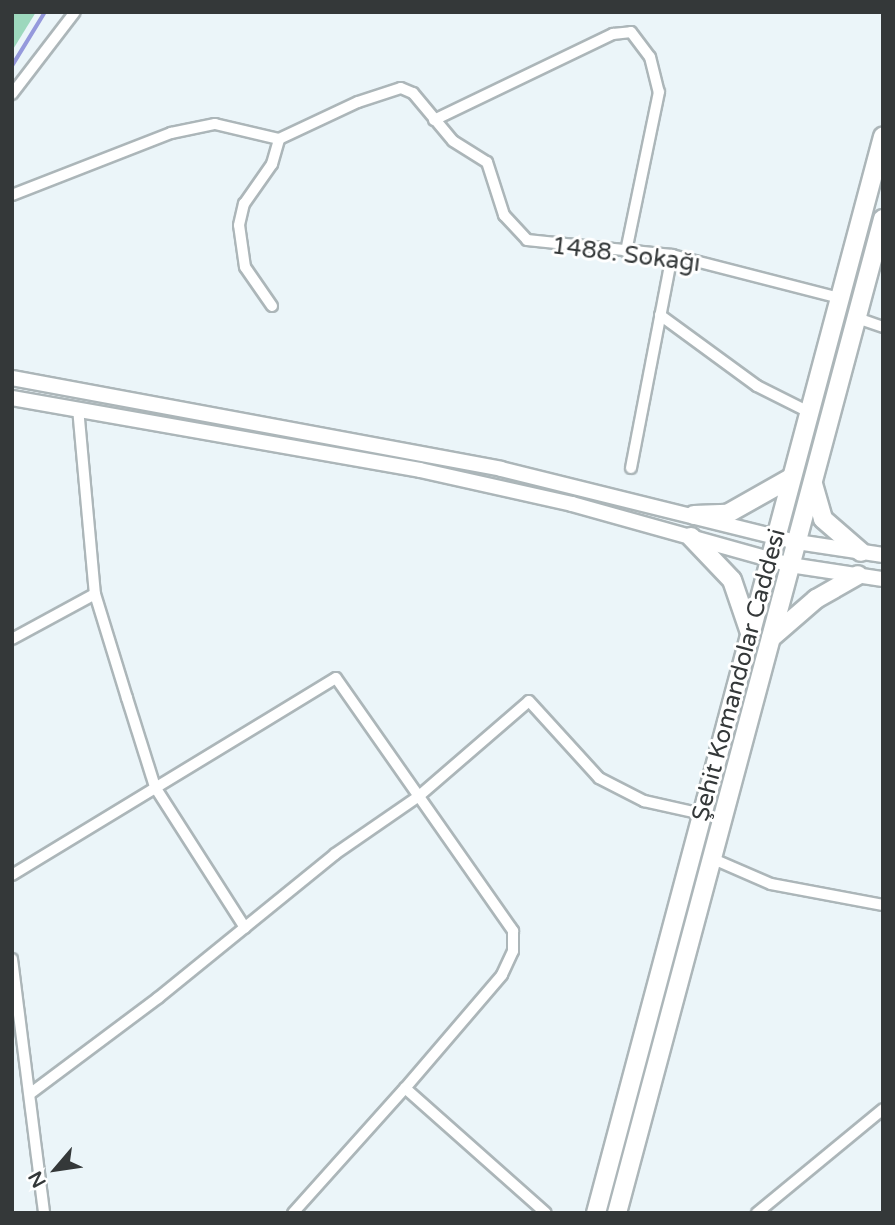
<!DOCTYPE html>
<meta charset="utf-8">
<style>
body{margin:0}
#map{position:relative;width:895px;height:1225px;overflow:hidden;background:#ebf5f9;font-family:"Varela Round",sans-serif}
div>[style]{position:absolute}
.green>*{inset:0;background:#9dd8bd}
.stream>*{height:3.5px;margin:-1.75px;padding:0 1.75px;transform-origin:1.75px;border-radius:1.75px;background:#9599dc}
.roads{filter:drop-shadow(2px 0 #acb6b9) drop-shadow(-2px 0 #acb6b9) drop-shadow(0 2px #acb6b9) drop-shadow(0 -2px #acb6b9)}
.minor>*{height:10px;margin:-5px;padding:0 5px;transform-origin:5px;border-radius:5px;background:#fff}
.tertiary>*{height:14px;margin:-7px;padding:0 7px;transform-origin:7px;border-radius:7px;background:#fff}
.primary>*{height:18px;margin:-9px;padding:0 9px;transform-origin:9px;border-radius:9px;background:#fff}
span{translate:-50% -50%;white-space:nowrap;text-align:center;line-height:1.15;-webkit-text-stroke:6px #fff;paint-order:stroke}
.street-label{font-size:24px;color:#343839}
.frame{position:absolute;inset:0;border:14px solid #343839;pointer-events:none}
.north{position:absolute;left:21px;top:1134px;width:70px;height:70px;-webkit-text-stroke:5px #fff;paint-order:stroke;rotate:241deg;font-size:19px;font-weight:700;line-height:28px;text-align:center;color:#343839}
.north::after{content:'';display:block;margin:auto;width:24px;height:32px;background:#343839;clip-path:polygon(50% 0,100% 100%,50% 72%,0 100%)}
</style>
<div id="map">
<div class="green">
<div style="clip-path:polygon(12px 12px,36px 12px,12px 51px)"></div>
</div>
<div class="stream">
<div style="left:12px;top:66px;width:63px;rotate:-58.6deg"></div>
</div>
<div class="roads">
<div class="minor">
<div style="left:12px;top:94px;width:103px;rotate:-52.5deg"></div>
<div style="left:434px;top:120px;width:199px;rotate:-25.7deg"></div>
<div style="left:613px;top:34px;width:18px;rotate:-6deg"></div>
<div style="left:631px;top:32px;width:31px;rotate:53deg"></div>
<div style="left:650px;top:57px;width:36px;rotate:76deg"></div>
<div style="left:659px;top:92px;width:163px;rotate:101.7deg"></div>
<div style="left:12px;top:195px;width:171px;rotate:-21.3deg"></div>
<div style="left:171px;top:133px;width:45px;rotate:-11.6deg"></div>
<div style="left:215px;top:124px;width:66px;rotate:13.2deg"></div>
<div style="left:279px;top:139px;width:87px;rotate:-25.1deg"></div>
<div style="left:358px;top:102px;width:45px;rotate:-18deg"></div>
<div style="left:401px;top:88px;width:13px;rotate:23deg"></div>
<div style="left:413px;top:93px;width:62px;rotate:50.2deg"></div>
<div style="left:453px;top:141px;width:40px;rotate:32deg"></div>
<div style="left:487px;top:162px;width:56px;rotate:72.2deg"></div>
<div style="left:504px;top:215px;width:34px;rotate:47deg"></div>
<div style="left:527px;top:240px;width:146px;rotate:5.9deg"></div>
<div style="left:672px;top:255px;width:172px;rotate:14.4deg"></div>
<div style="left:272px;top:306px;width:47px;rotate:-124.7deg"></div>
<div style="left:245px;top:267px;width:42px;rotate:-98.1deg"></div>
<div style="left:239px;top:225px;width:22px;rotate:-77deg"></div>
<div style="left:244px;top:204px;width:49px;rotate:-55deg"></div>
<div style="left:272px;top:164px;width:26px;rotate:-74deg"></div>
<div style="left:660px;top:315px;width:120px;rotate:36.2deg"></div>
<div style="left:757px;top:386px;width:58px;rotate:26.6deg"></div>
<div style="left:857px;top:318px;width:28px;rotate:19deg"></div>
<div style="left:78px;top:408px;width:187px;rotate:84.8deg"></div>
<div style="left:95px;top:594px;width:109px;rotate:72.9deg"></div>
<div style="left:127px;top:698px;width:93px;rotate:72.5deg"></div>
<div style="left:155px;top:787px;width:167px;rotate:57.4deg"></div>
<div style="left:631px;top:468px;width:217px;rotate:-79.1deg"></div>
<div style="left:12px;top:639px;width:94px;rotate:-28.5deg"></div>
<div style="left:711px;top:858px;width:65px;rotate:23.4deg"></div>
<div style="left:771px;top:884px;width:114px;rotate:10.6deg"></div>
<div style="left:12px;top:875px;width:379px;rotate:-31.3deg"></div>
<div style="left:336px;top:678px;width:309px;rotate:55deg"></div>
<div style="left:513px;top:931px;width:20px;rotate:90deg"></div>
<div style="left:513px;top:951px;width:26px;rotate:115deg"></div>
<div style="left:502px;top:975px;width:149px;rotate:130.6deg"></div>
<div style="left:12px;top:959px;width:256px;rotate:82.8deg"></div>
<div style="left:31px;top:1093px;width:159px;rotate:-36.8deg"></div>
<div style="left:158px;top:998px;width:228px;rotate:-39.1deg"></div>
<div style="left:335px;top:854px;width:102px;rotate:-34.6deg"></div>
<div style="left:419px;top:796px;width:145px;rotate:-40.8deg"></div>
<div style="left:529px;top:701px;width:104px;rotate:47.7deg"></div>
<div style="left:599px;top:778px;width:51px;rotate:27.1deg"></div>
<div style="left:644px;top:801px;width:59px;rotate:12.6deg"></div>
<div style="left:293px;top:1213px;width:168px;rotate:-48.1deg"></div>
<div style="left:405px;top:1088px;width:188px;rotate:41.6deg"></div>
<div style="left:757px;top:1213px;width:163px;rotate:-39.5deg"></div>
</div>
<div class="tertiary">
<div style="left:12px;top:378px;width:497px;rotate:10.5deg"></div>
<div style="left:501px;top:469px;width:305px;rotate:13.9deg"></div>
<div style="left:797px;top:542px;width:87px;rotate:8.6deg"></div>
<div style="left:12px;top:398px;width:414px;rotate:10deg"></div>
<div style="left:420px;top:470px;width:156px;rotate:12.6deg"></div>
<div style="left:572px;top:504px;width:226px;rotate:15.6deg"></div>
<div style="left:790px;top:565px;width:94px;rotate:8.6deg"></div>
</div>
<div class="primary">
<div style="left:813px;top:484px;width:36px;rotate:74deg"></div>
<div style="left:823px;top:519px;width:50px;rotate:41deg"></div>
<div style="left:694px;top:515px;width:33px;rotate:-2deg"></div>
<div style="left:727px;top:514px;width:73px;rotate:-29.4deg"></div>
<div style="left:691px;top:537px;width:59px;rotate:46.4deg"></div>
<div style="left:732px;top:580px;width:53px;rotate:71.2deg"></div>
<div style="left:771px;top:638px;width:60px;rotate:-40.9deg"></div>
<div style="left:816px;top:599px;width:48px;rotate:-29.7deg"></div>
<div style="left:596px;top:1213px;width:1114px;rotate:-75.07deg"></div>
<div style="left:617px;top:1213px;width:1029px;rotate:-75.02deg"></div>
</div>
</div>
<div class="street-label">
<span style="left:626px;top:255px;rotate:7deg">1488. Sokağı</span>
<span style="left:739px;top:675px;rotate:-75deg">Şehit Komandolar Caddesi</span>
</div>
<div class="frame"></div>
<div class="north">N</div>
</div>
